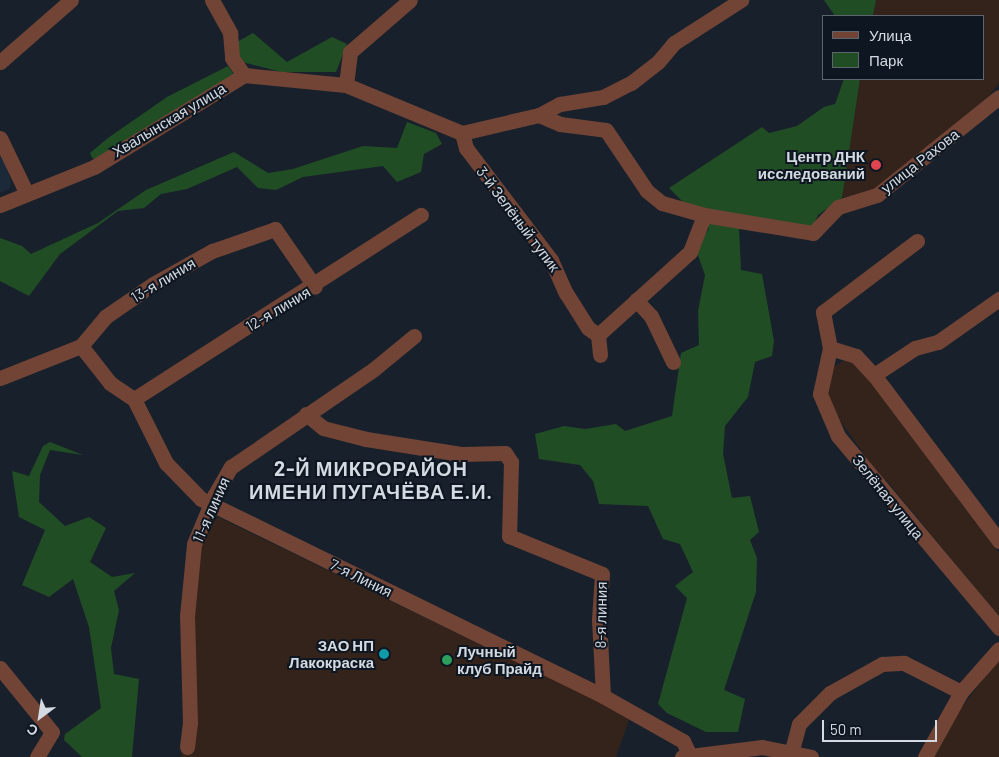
<!DOCTYPE html>
<meta charset="utf-8">
<style>
body{margin:0}
#map{position:relative;width:999px;height:757px;overflow:hidden;background:#18212b;font-family:Barlow,sans-serif}
div>[style]{position:absolute}
.commercial>*{inset:0;background:#33231a}
.built>*{inset:0;background:#1c2939}
.green>*{inset:0;background:#214d25}
.minor>*{height:15px;margin:-7.5px;padding:0 7.5px;transform-origin:7.5px;border-radius:7.5px;background:#714436}
.dots>*{width:14px;height:14px;translate:-50% -50%;box-sizing:border-box;border:2px solid #0e1721;border-radius:50%}
span{translate:-50% -50%;white-space:nowrap;text-align:center;line-height:1.15;-webkit-text-stroke:4px #0e1721;paint-order:stroke}
.street-label{font-size:15px;color:#d4dae1}
.poi-label{font-size:15px;color:#d4dae1;font-weight:700}
.right{translate:-100% -50%;text-align:right}
.left{translate:0 -50%;text-align:left}
.district-label{font-size:20px;color:#d4dae1;font-weight:700;letter-spacing:1px}
.legend{position:absolute;left:822px;top:15px;width:162px;height:65px;box-sizing:border-box;background:#0e1721;border:1px solid #5d656e;margin:0;padding:6px 9px;list-style:none;font-size:15px;color:#d4dae1}
.legend li{display:flex;align-items:center;gap:10px;height:25px}
.legend b{width:25px;border:1px solid #5d656e}
.north{position:absolute;left:15px;top:692px;width:50px;height:50px;-webkit-text-stroke:4px #0e1721;paint-order:stroke;rotate:211deg;font-size:14px;font-weight:700;line-height:20px;text-align:center;color:#d4dae1}
.north::after{content:'';display:block;margin:auto;width:18px;height:22px;background:#d4dae1;clip-path:polygon(50% 0,100% 100%,50% 72%,0 100%)}
.scale{position:absolute;left:822px;top:720px;width:115px;height:22px;box-sizing:border-box;border:2px solid #d4dae1;border-top:0;padding-left:6px;font-size:15px;line-height:18px;white-space:nowrap;color:#d4dae1;-webkit-text-stroke:4px #0e1721;paint-order:stroke}
</style>
<div id="map">
<div class="commercial">
<div style="clip-path:polygon(876px 0,999px 0,999px 83px,985px 101px,873px 191px,842px 198px,860px 79px,983px 79px,983px 16px,873px 16px)"></div>
<div style="clip-path:polygon(846px 359px,855px 361px,999px 553px,999px 616px,886px 480px,879px 482px,862px 461px,866px 457px,827px 402px,829px 370px)"></div>
<div style="clip-path:polygon(218px 517px,630px 717px,616px 757px,181px 757px,190px 578px,207px 527px)"></div>
<div style="clip-path:polygon(999px 658px,999px 757px,933px 757px,950px 723px)"></div>
</div>
<div class="built">
<div style="clip-path:polygon(0 143px,11px 182px,10px 188px,0 193px)"></div>
</div>
<div class="green">
<div style="clip-path:polygon(824px 0,876px 0,873px 16px,835px 16px)"></div>
<div style="clip-path:polygon(253px 33px,287px 62px,332px 37px,347px 44px,336px 72px,281px 72px,242px 62px,235px 43px)"></div>
<div style="clip-path:polygon(228px 66px,233px 73px,230px 80px,97px 159px,92px 158px,90px 153px,108px 138px,167px 97px)"></div>
<div style="clip-path:polygon(844px 79px,860px 79px,842px 198px,818px 215px,809px 236px,739px 228px,741px 270px,762px 274px,774px 341px,772px 356px,755px 362px,748px 397px,725px 426px,723px 454px,732px 498px,750px 496px,759px 532px,750px 540px,757px 558px,756px 592px,724px 690px,745px 699px,738px 732px,706px 732px,667px 713px,658px 704px,687px 598px,675px 586px,693px 572px,680px 544px,663px 539px,648px 506px,599px 504px,593px 481px,580px 465px,539px 459px,535px 434px,564px 426px,585px 429px,616px 424px,625px 431px,672px 416px,681px 353px,699px 345px,698px 311px,705px 275px,696px 250px,709px 228px,669px 188px,762px 127px,769px 133px,797px 126px,824px 107px,835px 104px)"></div>
<div style="clip-path:polygon(407px 122px,436px 133px,442px 144px,424px 154px,421px 172px,397px 182px,383px 166px,303px 177px,276px 190px,258px 188px,237px 167px,187px 189px,161px 194px,144px 208px,118px 211px,60px 254px,29px 296px,0 281px,0 238px,22px 246px,31px 254px,98px 223px,146px 190px,234px 152px,268px 173px,293px 169px,363px 146px,397px 148px)"></div>
<div style="clip-path:polygon(50px 442px,83px 455px,50px 450px,40px 475px,39px 502px,65px 526px,89px 517px,106px 528px,90px 562px,112px 577px,135px 573px,114px 591px,119px 610px,111px 648px,114px 674px,139px 679px,132px 757px,82px 757px,64px 740px,65px 734px,101px 708px,89px 627px,73px 579px,49px 597px,22px 585px,45px 530px,19px 517px,12px 471px,29px 476px,43px 446px)"></div>
</div>
<div class="minor">
<div style="left:212px;top:0;width:38px;rotate:61deg"></div>
<div style="left:230px;top:33px;width:25px;rotate:85deg"></div>
<div style="left:232px;top:58px;width:21px;rotate:55deg"></div>
<div style="left:0;top:62px;width:94px;rotate:-41.1deg"></div>
<div style="left:346px;top:85px;width:33px;rotate:-83deg"></div>
<div style="left:350px;top:52px;width:79px;rotate:-40.9deg"></div>
<div style="left:539px;top:115px;width:23px;rotate:23deg"></div>
<div style="left:560px;top:124px;width:46px;rotate:7.4deg"></div>
<div style="left:606px;top:130px;width:73px;rotate:56.1deg"></div>
<div style="left:647px;top:191px;width:19px;rotate:39deg"></div>
<div style="left:662px;top:203px;width:44px;rotate:15.9deg"></div>
<div style="left:704px;top:215px;width:110px;rotate:9.4deg"></div>
<div style="left:813px;top:233px;width:36px;rotate:-46deg"></div>
<div style="left:838px;top:207px;width:41px;rotate:-17.1deg"></div>
<div style="left:877px;top:195px;width:156px;rotate:-38.8deg"></div>
<div style="left:462px;top:133px;width:16px;rotate:75deg"></div>
<div style="left:466px;top:148px;width:141px;rotate:52.8deg"></div>
<div style="left:551px;top:260px;width:36px;rotate:66deg"></div>
<div style="left:566px;top:293px;width:41px;rotate:57.8deg"></div>
<div style="left:588px;top:328px;width:12px;rotate:35deg"></div>
<div style="left:598px;top:335px;width:20px;rotate:84deg"></div>
<div style="left:0;top:138px;width:62px;rotate:64.3deg"></div>
<div style="left:0;top:205px;width:101px;rotate:-22deg"></div>
<div style="left:94px;top:167px;width:176px;rotate:-31.5deg"></div>
<div style="left:244px;top:75px;width:102px;rotate:5.6deg"></div>
<div style="left:346px;top:85px;width:126px;rotate:22.5deg"></div>
<div style="left:462px;top:133px;width:79px;rotate:-13.2deg"></div>
<div style="left:539px;top:115px;width:24px;rotate:-28deg"></div>
<div style="left:560px;top:104px;width:44px;rotate:-9.2deg"></div>
<div style="left:603px;top:97px;width:31px;rotate:-27deg"></div>
<div style="left:631px;top:83px;width:34px;rotate:-38deg"></div>
<div style="left:658px;top:62px;width:25px;rotate:-50deg"></div>
<div style="left:674px;top:43px;width:80px;rotate:-32.7deg"></div>
<div style="left:917px;top:241px;width:118px;rotate:142.9deg"></div>
<div style="left:823px;top:312px;width:37px;rotate:79deg"></div>
<div style="left:830px;top:348px;width:27px;rotate:17deg"></div>
<div style="left:856px;top:356px;width:26px;rotate:47deg"></div>
<div style="left:874px;top:375px;width:208px;rotate:53deg"></div>
<div style="left:636px;top:300px;width:22px;rotate:47deg"></div>
<div style="left:651px;top:316px;width:51px;rotate:64.4deg"></div>
<div style="left:598px;top:335px;width:124px;rotate:-42.1deg"></div>
<div style="left:690px;top:252px;width:40px;rotate:-69deg"></div>
<div style="left:81px;top:346px;width:47px;rotate:51.9deg"></div>
<div style="left:110px;top:383px;width:29px;rotate:34deg"></div>
<div style="left:134px;top:399px;width:72px;rotate:63.4deg"></div>
<div style="left:166px;top:463px;width:50px;rotate:45.8deg"></div>
<div style="left:201px;top:499px;width:448px;rotate:26.1deg"></div>
<div style="left:603px;top:696px;width:92px;rotate:29.4deg"></div>
<div style="left:683px;top:741px;width:14px;rotate:65deg"></div>
<div style="left:830px;top:348px;width:47px;rotate:102.3deg"></div>
<div style="left:820px;top:394px;width:46px;rotate:66.8deg"></div>
<div style="left:838px;top:436px;width:251px;rotate:50deg"></div>
<div style="left:874px;top:375px;width:49px;rotate:-33.4deg"></div>
<div style="left:915px;top:348px;width:24px;rotate:-15deg"></div>
<div style="left:938px;top:342px;width:75px;rotate:-35.2deg"></div>
<div style="left:0;top:378px;width:87px;rotate:-21.6deg"></div>
<div style="left:81px;top:346px;width:38px;rotate:-50deg"></div>
<div style="left:105px;top:317px;width:58px;rotate:-34.5deg"></div>
<div style="left:153px;top:284px;width:68px;rotate:-29.2deg"></div>
<div style="left:212px;top:251px;width:67px;rotate:-19.2deg"></div>
<div style="left:275px;top:229px;width:70px;rotate:55.4deg"></div>
<div style="left:134px;top:399px;width:341px;rotate:-32.7deg"></div>
<div style="left:306px;top:414px;width:22px;rotate:39deg"></div>
<div style="left:323px;top:428px;width:44px;rotate:14.3deg"></div>
<div style="left:366px;top:439px;width:96px;rotate:9deg"></div>
<div style="left:461px;top:454px;width:44px;rotate:-1.3deg"></div>
<div style="left:505px;top:453px;width:11px;rotate:56deg"></div>
<div style="left:511px;top:462px;width:74px;rotate:91.5deg"></div>
<div style="left:509px;top:536px;width:100px;rotate:22.2deg"></div>
<div style="left:602px;top:574px;width:45px;rotate:93.8deg"></div>
<div style="left:599px;top:619px;width:77px;rotate:87deg"></div>
<div style="left:0;top:668px;width:82px;rotate:50.9deg"></div>
<div style="left:52px;top:732px;width:29px;rotate:121deg"></div>
<div style="left:187px;top:747px;width:25px;rotate:-83deg"></div>
<div style="left:190px;top:722px;width:106px;rotate:-91.6deg"></div>
<div style="left:187px;top:616px;width:72px;rotate:-84.4deg"></div>
<div style="left:194px;top:544px;width:52px;rotate:-67.4deg"></div>
<div style="left:214px;top:496px;width:34px;rotate:-60deg"></div>
<div style="left:231px;top:467px;width:173px;rotate:-34.4deg"></div>
<div style="left:374px;top:369px;width:52px;rotate:-39.5deg"></div>
<div style="left:792px;top:750px;width:27px;rotate:-75deg"></div>
<div style="left:799px;top:724px;width:44px;rotate:-45deg"></div>
<div style="left:830px;top:693px;width:60px;rotate:-29.1deg"></div>
<div style="left:882px;top:664px;width:22px;rotate:-3deg"></div>
<div style="left:904px;top:663px;width:64px;rotate:27deg"></div>
<div style="left:682px;top:757px;width:81px;rotate:-7.1deg"></div>
<div style="left:762px;top:747px;width:50px;rotate:11.5deg"></div>
<div style="left:925px;top:757px;width:74px;rotate:-61deg"></div>
<div style="left:961px;top:692px;width:57px;rotate:-48.5deg"></div>
</div>
<div class="dots">
<div style="left:876px;top:165px;background:#e0444e"></div>
<div style="left:384px;top:654px;background:#0f9aa8"></div>
<div style="left:447px;top:660px;background:#2e9e5b"></div>
</div>
<div class="street-label">
<span style="left:169px;top:120px;rotate:-31deg">Хвалынская улица</span>
<span style="left:920px;top:161px;rotate:-38deg">улица Рахова</span>
<span style="left:518px;top:219px;rotate:53deg">3-й Зелёный тупик</span>
<span style="left:163px;top:280px;rotate:-31deg">13-я линия</span>
<span style="left:278px;top:309px;rotate:-31deg">12-я линия</span>
<span style="left:888px;top:497px;rotate:51deg">Зелёная улица</span>
<span style="left:211px;top:510px;rotate:-66deg">11-я линия</span>
<span style="left:361px;top:578px;rotate:26deg">7-я Линия</span>
<span style="left:601px;top:615px;rotate:-89deg">8-я линия</span>
</div>
<div class="poi-label">
<span class="right" style="left:865px;top:165px">Центр ДНК<br>исследований</span>
<span class="right" style="left:374px;top:654px">ЗАО НП<br>Лакокраска</span>
<span class="left" style="left:457px;top:660px">Лучный<br>клуб Прайд</span>
</div>
<div class="district-label">
<span style="left:371px;top:480px">2-Й МИКРОРАЙОН<br>ИМЕНИ ПУГАЧЁВА Е.И.</span>
</div>
<ul class="legend">
<li><b style="height:6px;background:#714436"></b>Улица</li>
<li><b style="height:14px;background:#214d25"></b>Парк</li>
</ul>
<div class="north">С</div>
<div class="scale">50 m</div>
</div>
